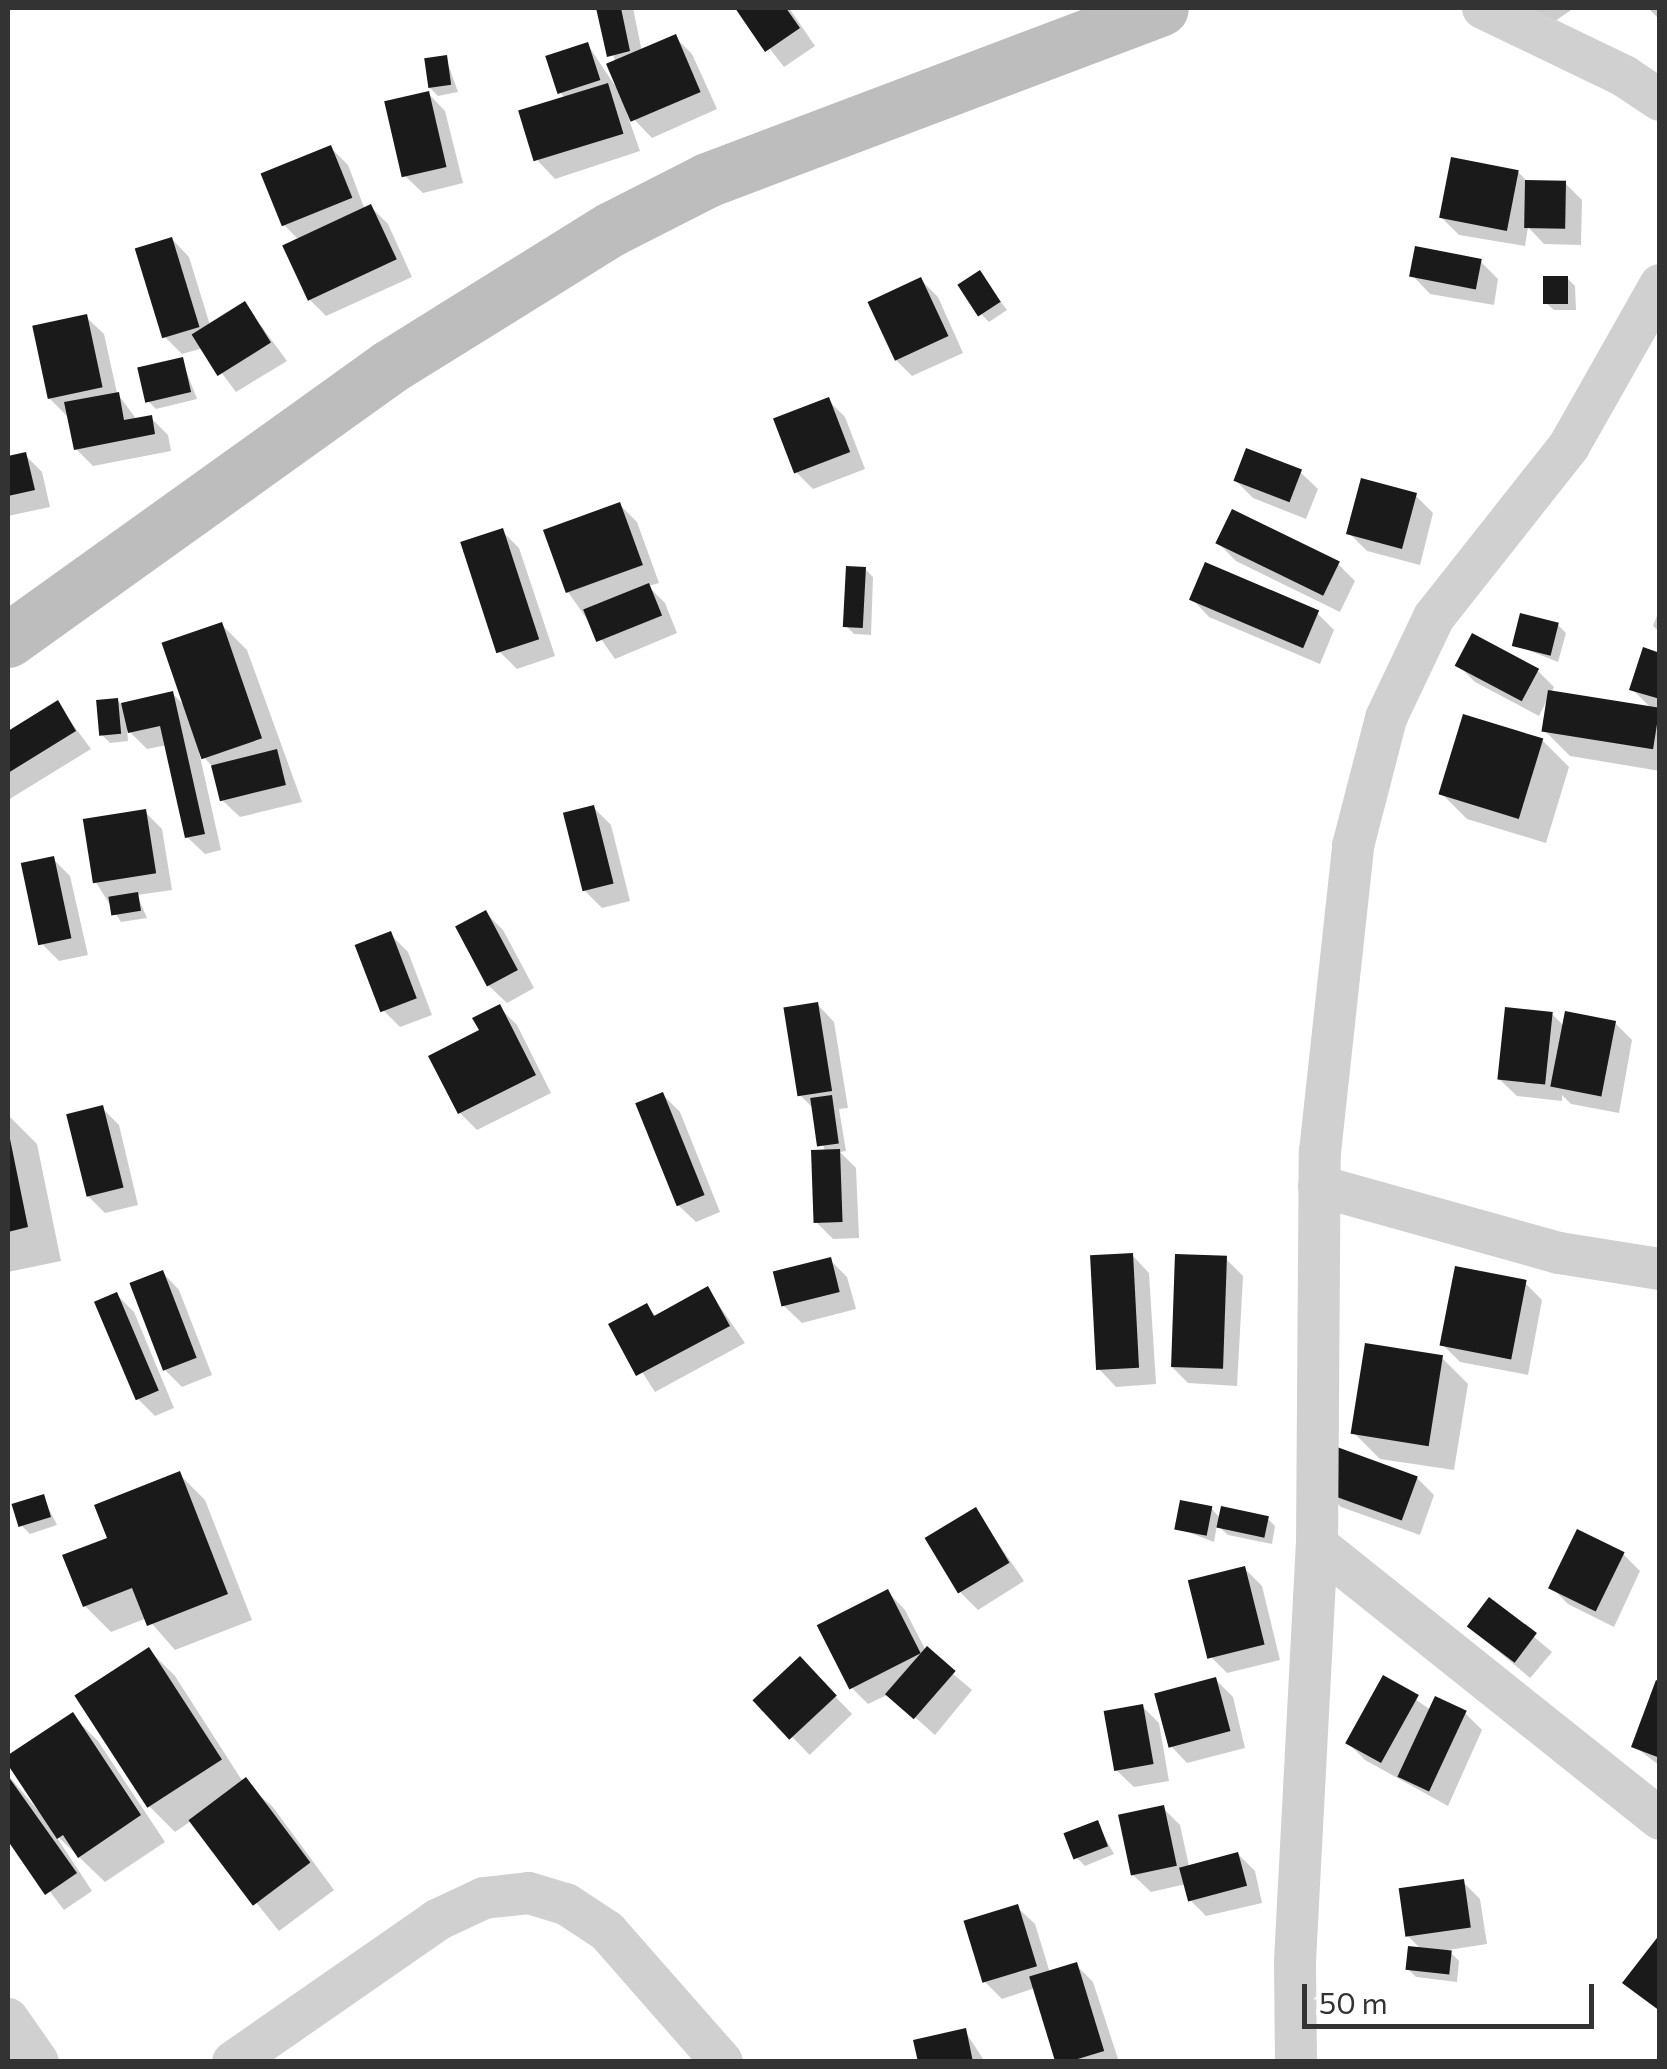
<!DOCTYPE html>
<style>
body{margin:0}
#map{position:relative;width:1667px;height:2069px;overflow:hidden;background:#fff;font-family:Commissioner,sans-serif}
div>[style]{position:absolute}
.shadow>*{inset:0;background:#0003;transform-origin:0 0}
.building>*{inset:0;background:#1a1a1a;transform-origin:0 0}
.street>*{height:42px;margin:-21px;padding:0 21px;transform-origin:21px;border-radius:21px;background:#d0d0d0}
.secondary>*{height:55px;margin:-27.5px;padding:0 27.5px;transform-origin:27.5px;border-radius:27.5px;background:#bdbdbd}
span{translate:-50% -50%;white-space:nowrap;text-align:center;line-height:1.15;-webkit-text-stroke:10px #fff;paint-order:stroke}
.frame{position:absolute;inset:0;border:10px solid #333;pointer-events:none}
.scale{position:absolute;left:1302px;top:1984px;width:292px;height:45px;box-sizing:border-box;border:5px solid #333;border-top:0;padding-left:12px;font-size:30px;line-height:35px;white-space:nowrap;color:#333;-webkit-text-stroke:8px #fff;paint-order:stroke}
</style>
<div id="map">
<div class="shadow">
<div style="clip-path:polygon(599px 8px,633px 8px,642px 52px,675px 37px,692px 54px,717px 109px,652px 138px,626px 111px,640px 151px,555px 179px,538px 161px,566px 99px,560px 92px,588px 45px,629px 107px)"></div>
<div style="clip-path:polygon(738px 8px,789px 8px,815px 46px,784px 67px)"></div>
<div style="clip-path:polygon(1526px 8px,1574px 8px,1545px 28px)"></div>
<div style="clip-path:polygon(1648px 8px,1660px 8px,1660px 20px)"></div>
<div style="clip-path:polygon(446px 58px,458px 92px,438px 96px,430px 88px)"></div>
<div style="clip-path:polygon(428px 93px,445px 111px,463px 183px,423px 193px,405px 176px)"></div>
<div style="clip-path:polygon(331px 148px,348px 165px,365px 210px,371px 207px,388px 224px,412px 277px,326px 316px,309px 299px,299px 240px,284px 225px)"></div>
<div style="clip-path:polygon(1518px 172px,1528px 182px,1565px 183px,1582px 200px,1581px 245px,1544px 244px,1528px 227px,1525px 246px,1459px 235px,1442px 218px)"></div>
<div style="clip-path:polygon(172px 239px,189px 257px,210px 325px,245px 304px,287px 361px,236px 392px,203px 348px,182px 354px,165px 337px)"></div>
<div style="clip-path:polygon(1481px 262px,1498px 279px,1494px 305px,1430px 294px,1413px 276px)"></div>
<div style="clip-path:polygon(979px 273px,1007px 310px,989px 322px,981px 314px)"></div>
<div style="clip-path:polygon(1567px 278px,1575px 286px,1576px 310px,1554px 310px,1546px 303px)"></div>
<div style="clip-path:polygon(921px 280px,938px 297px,963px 353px,912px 376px,895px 359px)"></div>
<div style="clip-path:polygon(86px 317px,104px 334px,117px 393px,137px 420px,151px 418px,168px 435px,171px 451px,93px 466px,76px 449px,67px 416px,50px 399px)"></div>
<div style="clip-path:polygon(182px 360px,197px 399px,156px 409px,148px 401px)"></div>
<div style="clip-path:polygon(828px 400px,845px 417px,865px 469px,813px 489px,796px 472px)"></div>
<div style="clip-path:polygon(25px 455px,42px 472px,50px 507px,8px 516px,8px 459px)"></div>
<div style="clip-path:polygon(1300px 472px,1318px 489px,1306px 519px,1253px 498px,1236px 481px)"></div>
<div style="clip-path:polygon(1416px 496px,1433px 513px,1420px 565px,1367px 551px,1349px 533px)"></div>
<div style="clip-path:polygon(620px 505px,637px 522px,659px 583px,648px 586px,665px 603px,677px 633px,615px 659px,568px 592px)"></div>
<div style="clip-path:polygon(502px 531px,519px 548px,555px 656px,517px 669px,500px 652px)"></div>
<div style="clip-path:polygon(1219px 544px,1338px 564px,1355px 581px,1340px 612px,1236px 561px)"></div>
<div style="clip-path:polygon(865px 569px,873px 577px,871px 635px,854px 634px,846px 626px)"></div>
<div style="clip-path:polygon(1192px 599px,1317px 613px,1334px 630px,1320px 664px,1209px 617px)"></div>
<div style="clip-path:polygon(1660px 608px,1660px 632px,1653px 626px)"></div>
<div style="clip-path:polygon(221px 624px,247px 650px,302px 802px,240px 817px,222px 800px,214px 768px,199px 752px,221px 850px,205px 854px,187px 837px,167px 745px,147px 749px,127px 729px,128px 741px,110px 743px,102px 735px,117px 700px,122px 705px,172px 693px,187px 708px)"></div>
<div style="clip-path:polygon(1558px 625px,1566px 633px,1558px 662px,1515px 645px)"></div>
<div style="clip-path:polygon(1660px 655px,1660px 771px,1570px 756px,1544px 730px,1547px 700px,1539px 716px,1475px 682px,1458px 665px,1537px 670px,1554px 687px,1551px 693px,1653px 710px,1632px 689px)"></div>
<div style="clip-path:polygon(57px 703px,91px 749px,8px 800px,8px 733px)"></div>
<div style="clip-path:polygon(1543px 741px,1569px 767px,1546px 843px,1467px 819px,1441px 793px)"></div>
<div style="clip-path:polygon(594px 808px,611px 825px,630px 901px,602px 908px,585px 891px)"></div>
<div style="clip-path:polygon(145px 812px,162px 829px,172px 890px,137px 895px,147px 918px,121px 922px,95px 881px)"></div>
<div style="clip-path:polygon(53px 859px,70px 876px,88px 955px,59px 961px,42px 944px)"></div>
<div style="clip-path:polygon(486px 913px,503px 930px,534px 988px,507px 1003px,489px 986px)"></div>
<div style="clip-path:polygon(390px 934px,408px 952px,432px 1015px,400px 1027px,383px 1010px)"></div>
<div style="clip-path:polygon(817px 1004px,834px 1022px,848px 1108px,839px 1109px,846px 1151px,840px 1152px,856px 1168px,859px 1238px,833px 1239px,816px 1222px,825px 1152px,814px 1109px,800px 1095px)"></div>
<div style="clip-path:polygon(500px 1008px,517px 1025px,551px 1093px,477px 1130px,460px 1113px,482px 1032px)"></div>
<div style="clip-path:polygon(1552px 1014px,1565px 1027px,1615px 1023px,1632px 1040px,1619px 1113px,1571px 1104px,1562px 1095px,1562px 1101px,1517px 1096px,1499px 1079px)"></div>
<div style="clip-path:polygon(663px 1095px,680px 1112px,720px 1212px,696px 1222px,678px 1205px)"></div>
<div style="clip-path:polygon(102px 1108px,119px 1125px,138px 1205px,105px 1213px,88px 1196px)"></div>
<div style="clip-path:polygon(8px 1115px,37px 1144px,61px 1261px,8px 1272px)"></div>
<div style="clip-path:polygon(1132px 1255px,1149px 1273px,1156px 1384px,1116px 1387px,1099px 1369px)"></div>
<div style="clip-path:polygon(1226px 1259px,1243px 1276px,1237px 1386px,1188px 1383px,1171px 1366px)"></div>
<div style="clip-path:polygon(830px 1260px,847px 1277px,856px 1309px,802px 1323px,784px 1306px)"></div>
<div style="clip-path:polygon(162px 1272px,179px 1290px,212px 1375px,182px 1387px,165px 1370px)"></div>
<div style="clip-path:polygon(1525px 1283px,1542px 1300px,1528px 1375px,1460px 1362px,1443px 1345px)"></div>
<div style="clip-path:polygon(708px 1289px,745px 1343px,655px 1392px,612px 1325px,647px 1307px,657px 1317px)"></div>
<div style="clip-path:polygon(117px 1295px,134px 1312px,174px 1408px,155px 1416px,138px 1399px)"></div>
<div style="clip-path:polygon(1442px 1358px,1468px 1384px,1454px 1470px,1380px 1459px,1354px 1433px)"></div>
<div style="clip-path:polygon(179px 1474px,205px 1500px,252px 1620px,175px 1650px,147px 1618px,111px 1632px,85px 1606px,110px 1539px)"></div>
<div style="clip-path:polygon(1417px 1478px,1434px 1495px,1420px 1535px,1341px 1507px,1324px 1490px)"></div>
<div style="clip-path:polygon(43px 1497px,57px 1525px,30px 1534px,22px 1526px)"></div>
<div style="clip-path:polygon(1211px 1508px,1221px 1519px,1267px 1518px,1275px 1526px,1272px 1544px,1228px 1535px,1217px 1525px,1214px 1542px,1177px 1528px)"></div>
<div style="clip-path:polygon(976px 1511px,1024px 1581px,978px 1610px,961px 1593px)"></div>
<div style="clip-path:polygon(1623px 1554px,1640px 1571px,1614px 1627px,1568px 1604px,1551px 1587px)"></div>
<div style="clip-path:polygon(1245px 1569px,1262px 1586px,1280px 1660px,1227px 1673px,1210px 1656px)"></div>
<div style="clip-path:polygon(888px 1592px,905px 1610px,926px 1651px,972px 1690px,935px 1735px,889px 1694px,868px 1704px,851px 1687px)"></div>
<div style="left:1490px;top:1600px;width:81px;height:34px;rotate:40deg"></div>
<div style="clip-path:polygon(149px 1650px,175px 1676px,243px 1782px,272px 1806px,334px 1890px,279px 1931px,191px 1821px,175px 1832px,149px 1806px)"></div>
<div style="left:800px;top:1660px;width:75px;height:59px;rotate:46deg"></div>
<div style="clip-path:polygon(1384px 1678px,1431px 1710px,1465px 1713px,1482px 1730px,1448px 1806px,1365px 1760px,1348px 1743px)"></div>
<div style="clip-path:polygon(1216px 1680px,1233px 1697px,1245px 1748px,1187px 1763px,1170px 1745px)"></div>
<div style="clip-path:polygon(1660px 1684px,1660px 1766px,1634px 1746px)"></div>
<div style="clip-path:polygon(1142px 1706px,1159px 1723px,1169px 1781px,1134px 1787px,1116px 1770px)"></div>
<div style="clip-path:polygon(72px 1715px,98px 1741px,165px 1842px,105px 1882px,54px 1833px,92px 1891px,64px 1910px,8px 1837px,8px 1775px,52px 1827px,8px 1758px)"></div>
<div style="clip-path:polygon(1163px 1808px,1180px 1825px,1189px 1866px,1238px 1854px,1255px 1871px,1262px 1903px,1206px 1916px,1189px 1899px,1186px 1884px,1151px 1892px,1133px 1875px)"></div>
<div style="clip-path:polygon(1097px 1823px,1114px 1854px,1085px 1866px,1077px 1858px)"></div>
<div style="clip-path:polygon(1463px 1882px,1480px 1899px,1487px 1944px,1448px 1950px,1459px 1961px,1457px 1982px,1416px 1977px,1408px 1969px,1422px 1950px,1408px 1936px)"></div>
<div style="clip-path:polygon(1017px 1907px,1035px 1924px,1050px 1973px,1076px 1965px,1093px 1982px,1119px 2062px,1059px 2062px,1035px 1988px,1002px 1999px,985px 1982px)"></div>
<div style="clip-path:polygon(965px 2031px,985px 2062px,920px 2062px)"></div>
</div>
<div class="building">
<div style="clip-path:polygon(596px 8px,621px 8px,630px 51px,607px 57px)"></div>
<div style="clip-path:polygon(735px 8px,786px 8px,800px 28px,765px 52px)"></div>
<div style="left:676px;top:34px;width:63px;height:76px;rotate:67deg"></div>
<div style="left:588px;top:42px;width:40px;height:45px;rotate:72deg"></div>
<div style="left:447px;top:55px;width:30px;height:23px;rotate:82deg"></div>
<div style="left:608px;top:83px;width:53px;height:94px;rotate:73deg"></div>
<div style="left:429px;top:91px;width:78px;height:46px;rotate:77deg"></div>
<div style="left:331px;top:145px;width:57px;height:76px;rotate:68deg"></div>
<div style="left:1451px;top:157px;width:69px;height:62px;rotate:11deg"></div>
<div style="left:1525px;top:180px;width:41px;height:48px;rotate:1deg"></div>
<div style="left:371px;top:204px;width:61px;height:98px;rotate:65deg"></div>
<div style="left:172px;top:237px;width:94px;height:39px;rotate:73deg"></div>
<div style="left:1415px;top:246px;width:68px;height:31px;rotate:11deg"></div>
<div style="left:980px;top:270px;width:38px;height:27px;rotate:57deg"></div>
<div style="left:1543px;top:276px;width:25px;height:28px"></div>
<div style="left:921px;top:277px;width:65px;height:59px;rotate:65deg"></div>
<div style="left:245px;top:301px;width:49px;height:63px;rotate:58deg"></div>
<div style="left:87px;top:314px;width:75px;height:56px;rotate:78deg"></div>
<div style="left:183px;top:357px;width:36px;height:47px;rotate:77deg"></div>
<div style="clip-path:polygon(119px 392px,124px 420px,152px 415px,155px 434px,74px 450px,64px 402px)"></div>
<div style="left:829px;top:397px;width:59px;height:60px;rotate:69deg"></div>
<div style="left:1246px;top:448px;width:60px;height:35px;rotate:21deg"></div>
<div style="clip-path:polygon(26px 452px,35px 490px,8px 496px,8px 456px)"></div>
<div style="left:1361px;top:478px;width:58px;height:58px;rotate:15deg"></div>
<div style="left:620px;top:502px;width:67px;height:82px;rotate:70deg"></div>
<div style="left:1232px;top:509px;width:120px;height:38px;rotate:26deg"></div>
<div style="left:503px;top:528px;width:117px;height:45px;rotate:72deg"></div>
<div style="left:1205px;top:562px;width:124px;height:41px;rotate:23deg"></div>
<div style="left:846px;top:566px;width:20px;height:61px;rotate:3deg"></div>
<div style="left:649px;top:583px;width:35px;height:71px;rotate:68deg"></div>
<div style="left:1520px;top:613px;width:40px;height:34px;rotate:14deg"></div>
<div style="left:222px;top:622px;width:123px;height:64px;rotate:71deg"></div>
<div style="left:1472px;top:633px;width:76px;height:37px;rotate:28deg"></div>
<div style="clip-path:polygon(1643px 647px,1660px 653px,1660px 699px,1629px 690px)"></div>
<div style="left:1548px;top:690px;width:113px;height:42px;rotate:9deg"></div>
<div style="clip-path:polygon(173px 691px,205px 834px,185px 838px,160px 726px,128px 733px,121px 703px)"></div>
<div style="left:118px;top:698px;width:36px;height:22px;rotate:85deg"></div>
<div style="clip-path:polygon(58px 700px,76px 731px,8px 773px,8px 731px)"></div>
<div style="left:1463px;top:714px;width:84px;height:84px;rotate:17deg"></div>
<div style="left:277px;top:749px;width:37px;height:68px;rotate:76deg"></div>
<div style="left:594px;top:805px;width:81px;height:32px;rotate:76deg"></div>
<div style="left:146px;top:809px;width:65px;height:64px;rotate:81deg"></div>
<div style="left:54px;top:856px;width:84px;height:34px;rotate:78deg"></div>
<div style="left:138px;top:892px;width:19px;height:30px;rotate:81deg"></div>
<div style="left:486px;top:910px;width:68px;height:35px;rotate:62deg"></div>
<div style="left:391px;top:931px;width:72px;height:39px;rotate:69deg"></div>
<div style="left:818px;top:1002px;width:90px;height:35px;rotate:81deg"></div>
<div style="clip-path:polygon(500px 1004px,536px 1075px,458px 1114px,428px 1056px,479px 1030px,472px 1018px)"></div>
<div style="left:1505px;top:1007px;width:48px;height:73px;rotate:6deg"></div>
<div style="left:1565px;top:1011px;width:52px;height:77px;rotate:11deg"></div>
<div style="left:663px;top:1092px;width:111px;height:30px;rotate:68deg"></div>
<div style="left:832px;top:1095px;width:49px;height:22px;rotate:82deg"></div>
<div style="left:103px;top:1105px;width:85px;height:38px;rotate:76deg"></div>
<div style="clip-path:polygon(9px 1134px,28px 1227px,8px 1232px,8px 1135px)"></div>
<div style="left:840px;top:1149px;width:73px;height:29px;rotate:88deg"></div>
<div style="left:1133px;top:1253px;width:115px;height:43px;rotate:87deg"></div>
<div style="left:1175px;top:1254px;width:52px;height:113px;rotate:2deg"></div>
<div style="left:831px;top:1257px;width:36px;height:60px;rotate:76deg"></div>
<div style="left:1455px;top:1266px;width:73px;height:81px;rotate:11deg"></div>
<div style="left:163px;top:1270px;width:94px;height:36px;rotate:69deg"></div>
<div style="clip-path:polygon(708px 1286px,730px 1326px,636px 1376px,608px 1324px,647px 1303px,654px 1316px)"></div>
<div style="left:117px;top:1292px;width:107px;height:25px;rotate:67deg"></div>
<div style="left:1365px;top:1343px;width:79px;height:92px;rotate:9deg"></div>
<div style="left:1337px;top:1447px;width:86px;height:47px;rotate:20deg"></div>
<div style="clip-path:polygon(180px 1471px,228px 1594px,147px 1626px,132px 1588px,83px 1607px,62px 1555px,107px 1538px,94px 1505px)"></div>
<div style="left:44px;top:1494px;width:24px;height:34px;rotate:73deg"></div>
<div style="left:1180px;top:1500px;width:33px;height:30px;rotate:11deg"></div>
<div style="left:1221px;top:1506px;width:49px;height:22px;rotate:12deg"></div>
<div style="left:976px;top:1507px;width:65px;height:60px;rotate:59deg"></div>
<div style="left:1577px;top:1529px;width:53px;height:66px;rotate:26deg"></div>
<div style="left:1245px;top:1566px;width:81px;height:59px;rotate:76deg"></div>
<div style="left:888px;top:1589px;width:72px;height:80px;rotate:63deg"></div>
<div style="left:1489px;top:1597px;width:60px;height:37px;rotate:37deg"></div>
<div style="left:927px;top:1646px;width:38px;height:64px;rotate:41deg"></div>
<div style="left:149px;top:1647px;width:134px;height:89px;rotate:57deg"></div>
<div style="left:800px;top:1656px;width:54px;height:65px;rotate:47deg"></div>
<div style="left:1383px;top:1675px;width:41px;height:78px;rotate:29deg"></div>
<div style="left:1216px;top:1677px;width:56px;height:64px;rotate:75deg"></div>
<div style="clip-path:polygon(1656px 1680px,1660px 1682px,1660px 1758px,1631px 1747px)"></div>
<div style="left:1435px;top:1696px;width:35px;height:89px;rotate:25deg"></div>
<div style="left:1143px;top:1704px;width:61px;height:40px;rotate:80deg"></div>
<div style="clip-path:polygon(73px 1712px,141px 1815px,78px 1858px,63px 1835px,57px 1839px,8px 1765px,8px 1755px)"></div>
<div style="clip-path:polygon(8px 1776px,77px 1873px,45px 1895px,8px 1841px)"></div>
<div style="left:246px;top:1777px;width:107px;height:72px;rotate:53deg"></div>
<div style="left:1164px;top:1805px;width:62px;height:47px;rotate:78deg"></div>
<div style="left:1098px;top:1820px;width:28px;height:37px;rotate:69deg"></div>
<div style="left:1238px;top:1852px;width:35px;height:61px;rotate:75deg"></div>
<div style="left:1464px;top:1879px;width:49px;height:66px;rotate:82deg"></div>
<div style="left:1018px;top:1904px;width:65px;height:57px;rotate:73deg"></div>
<div style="clip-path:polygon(1660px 1934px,1660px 2011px,1622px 1983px)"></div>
<div style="left:1408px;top:1946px;width:44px;height:24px;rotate:6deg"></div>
<div style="left:1077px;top:1962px;width:93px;height:50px;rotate:73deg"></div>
<div style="clip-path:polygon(966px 2028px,973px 2062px,918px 2062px,913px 2040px)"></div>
</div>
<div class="street">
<div style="left:1483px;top:8px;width:157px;rotate:25.7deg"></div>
<div style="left:1624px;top:76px;width:43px;rotate:33.7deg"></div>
<div style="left:1319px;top:1186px;width:249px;rotate:15.6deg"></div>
<div style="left:1559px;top:1253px;width:102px;rotate:9deg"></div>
<div style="left:1317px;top:1545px;width:439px;rotate:38.6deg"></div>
<div style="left:8px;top:2019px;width:52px;rotate:55.1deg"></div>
<div style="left:233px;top:2062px;width:249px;rotate:-34.8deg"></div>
<div style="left:437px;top:1920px;width:52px;rotate:-25.1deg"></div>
<div style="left:484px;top:1898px;width:45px;rotate:-6.3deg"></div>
<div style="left:529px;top:1893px;width:39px;rotate:17deg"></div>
<div style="left:566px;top:1904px;width:49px;rotate:33.4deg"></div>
<div style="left:607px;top:1931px;width:174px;rotate:48.7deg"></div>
<div style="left:1296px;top:2062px;width:101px;rotate:-90.6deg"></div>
<div style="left:1295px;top:1961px;width:417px;rotate:-87deg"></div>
<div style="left:1317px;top:1545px;width:393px;rotate:-89.6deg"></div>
<div style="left:1320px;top:1152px;width:308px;rotate:-83.8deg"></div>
<div style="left:1353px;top:846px;width:132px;rotate:-75.5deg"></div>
<div style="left:1386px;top:718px;width:112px;rotate:-64.6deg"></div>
<div style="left:1434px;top:617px;width:218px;rotate:-51.7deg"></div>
<div style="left:1569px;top:446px;width:185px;rotate:-60.5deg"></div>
</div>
<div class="secondary">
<div style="left:8px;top:640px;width:469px;rotate:-35.6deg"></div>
<div style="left:389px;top:367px;width:261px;rotate:-31.9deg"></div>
<div style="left:611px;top:229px;width:108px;rotate:-27deg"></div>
<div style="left:707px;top:180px;width:485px;rotate:-20.7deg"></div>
</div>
<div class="frame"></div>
<div class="scale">50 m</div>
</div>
